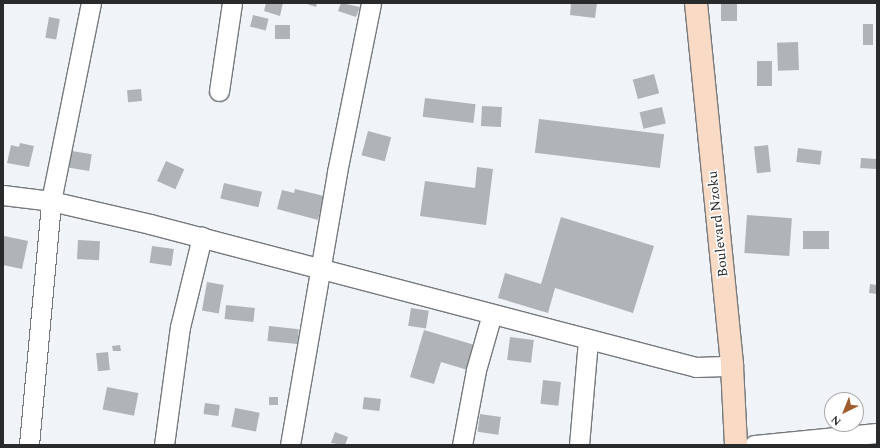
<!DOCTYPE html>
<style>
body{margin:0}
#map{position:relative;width:880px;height:448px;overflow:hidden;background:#f0f3f7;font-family:Spectral,serif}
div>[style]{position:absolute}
.building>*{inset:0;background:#b0b3b7;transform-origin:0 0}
.roads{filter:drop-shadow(1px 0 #76797c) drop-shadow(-1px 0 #76797c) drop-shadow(0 1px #76797c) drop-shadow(0 -1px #76797c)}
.street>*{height:19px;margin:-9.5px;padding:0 9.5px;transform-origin:9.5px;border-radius:9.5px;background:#fff}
.secondary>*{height:22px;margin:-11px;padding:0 11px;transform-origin:11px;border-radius:11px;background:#f8dac5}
span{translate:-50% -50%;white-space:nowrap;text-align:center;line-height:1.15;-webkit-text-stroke:3px #fff;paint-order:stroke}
.street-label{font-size:14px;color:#292a2b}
.frame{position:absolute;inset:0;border:4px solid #292a2b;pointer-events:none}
.north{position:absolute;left:824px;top:392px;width:40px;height:40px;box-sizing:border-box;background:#fff;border:1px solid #a9aaaa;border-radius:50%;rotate:223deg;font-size:11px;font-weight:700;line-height:16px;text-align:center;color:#292a2b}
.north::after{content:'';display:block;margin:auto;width:14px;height:18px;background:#9f5c2c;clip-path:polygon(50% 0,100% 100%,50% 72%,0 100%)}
</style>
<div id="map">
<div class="building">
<div style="clip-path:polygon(266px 3px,283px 3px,280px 16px,264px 11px)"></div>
<div style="clip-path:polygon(304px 3px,317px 3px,316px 7px)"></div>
<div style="clip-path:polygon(341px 3px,360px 7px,356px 17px,338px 11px)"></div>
<div style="clip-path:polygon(571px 3px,597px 3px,595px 18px,570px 15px)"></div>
<div style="left:721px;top:3px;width:16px;height:18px"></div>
<div style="left:253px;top:15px;width:16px;height:12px;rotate:14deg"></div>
<div style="left:49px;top:17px;width:11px;height:21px;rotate:10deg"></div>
<div style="left:863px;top:24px;width:10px;height:21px"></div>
<div style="left:275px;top:25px;width:15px;height:14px"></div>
<div style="left:798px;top:42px;width:28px;height:21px;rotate:88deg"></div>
<div style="left:757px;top:61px;width:15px;height:25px"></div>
<div style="left:654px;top:74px;width:20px;height:22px;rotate:75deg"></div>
<div style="left:141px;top:89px;width:12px;height:14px;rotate:85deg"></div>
<div style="left:425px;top:98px;width:51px;height:19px;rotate:7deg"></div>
<div style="left:482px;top:106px;width:20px;height:20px;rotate:3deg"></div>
<div style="left:662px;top:107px;width:17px;height:23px;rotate:77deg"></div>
<div style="left:539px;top:119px;width:126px;height:34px;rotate:7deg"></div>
<div style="left:368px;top:131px;width:24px;height:25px;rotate:15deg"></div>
<div style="clip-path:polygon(20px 143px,34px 146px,29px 167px,7px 163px,11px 145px,19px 147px)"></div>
<div style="left:768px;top:145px;width:27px;height:14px;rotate:84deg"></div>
<div style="left:798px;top:148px;width:24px;height:14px;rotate:7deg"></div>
<div style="left:72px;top:151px;width:20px;height:17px;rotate:9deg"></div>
<div style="left:861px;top:158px;width:16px;height:10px;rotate:4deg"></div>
<div style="left:166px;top:161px;width:20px;height:22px;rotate:24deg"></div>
<div style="clip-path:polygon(477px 167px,493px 169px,486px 225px,420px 216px,425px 181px,475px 188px)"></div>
<div style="left:224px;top:183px;width:39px;height:16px;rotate:13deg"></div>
<div style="clip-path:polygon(295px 189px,324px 196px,318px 220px,277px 209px,282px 190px,294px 193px)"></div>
<div style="left:747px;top:215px;width:45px;height:38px;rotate:4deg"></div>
<div style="clip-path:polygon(561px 217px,654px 246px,633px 313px,555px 288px,548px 313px,498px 298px,505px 273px,541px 284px)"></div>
<div style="left:803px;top:231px;width:26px;height:18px"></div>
<div style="clip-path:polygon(4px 236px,28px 241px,22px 269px,3px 265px)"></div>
<div style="left:78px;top:240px;width:22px;height:19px;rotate:3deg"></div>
<div style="left:152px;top:246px;width:22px;height:17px;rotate:8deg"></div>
<div style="left:207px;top:282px;width:17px;height:29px;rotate:10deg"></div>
<div style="clip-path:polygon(870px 284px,877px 285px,877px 294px,869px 293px)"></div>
<div style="left:226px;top:305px;width:29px;height:14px;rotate:6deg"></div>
<div style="left:411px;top:308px;width:18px;height:18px;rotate:9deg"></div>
<div style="left:269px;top:326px;width:30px;height:15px;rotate:6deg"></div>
<div style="clip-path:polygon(424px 330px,478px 346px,471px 371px,441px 362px,434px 384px,410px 377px)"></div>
<div style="left:510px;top:337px;width:24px;height:23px;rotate:7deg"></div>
<div style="clip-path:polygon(120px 345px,121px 351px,113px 351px,112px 346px)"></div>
<div style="left:108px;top:352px;width:18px;height:12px;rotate:84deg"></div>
<div style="left:543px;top:380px;width:18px;height:24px;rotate:6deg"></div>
<div style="left:107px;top:387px;width:32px;height:23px;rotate:11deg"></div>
<div style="left:269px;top:397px;width:9px;height:8px"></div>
<div style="left:364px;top:397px;width:17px;height:12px;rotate:7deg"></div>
<div style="left:205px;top:403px;width:15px;height:11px;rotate:8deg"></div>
<div style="left:235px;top:408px;width:25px;height:19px;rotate:11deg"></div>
<div style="left:480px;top:414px;width:21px;height:18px;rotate:8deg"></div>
<div style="clip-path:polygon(335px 432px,348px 437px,345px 445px,331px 443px)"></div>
</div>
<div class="roads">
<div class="street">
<div style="left:219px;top:91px;width:89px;rotate:-81.6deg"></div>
<div style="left:3px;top:195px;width:48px;rotate:7.1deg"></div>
<div style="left:51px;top:201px;width:102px;rotate:13.1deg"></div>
<div style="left:150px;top:224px;width:564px;rotate:14.68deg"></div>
<div style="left:696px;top:367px;width:36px;rotate:-2deg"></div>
<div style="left:29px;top:445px;width:245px;rotate:-84.8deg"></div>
<div style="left:51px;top:201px;width:202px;rotate:-78.6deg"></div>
<div style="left:164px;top:445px;width:119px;rotate:-82.3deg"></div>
<div style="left:180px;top:327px;width:93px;rotate:-76.3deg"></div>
<div style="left:290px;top:445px;width:277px;rotate:-80.2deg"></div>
<div style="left:337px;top:172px;width:172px;rotate:-78.6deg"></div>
<div style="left:462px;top:445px;width:76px;rotate:-79.4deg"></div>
<div style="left:476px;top:370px;width:58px;rotate:-74.1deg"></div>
<div style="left:579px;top:445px;width:106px;rotate:-85.1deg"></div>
<div style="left:754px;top:445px;width:124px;rotate:-5.6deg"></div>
</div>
<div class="secondary">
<div style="left:696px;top:3px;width:365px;rotate:84.3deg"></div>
<div style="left:732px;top:366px;width:79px;rotate:87.1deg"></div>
</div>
</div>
<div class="street-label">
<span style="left:718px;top:224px;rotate:-96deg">Boulevard Nzoku</span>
</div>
<div class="frame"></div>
<div class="north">N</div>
</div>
